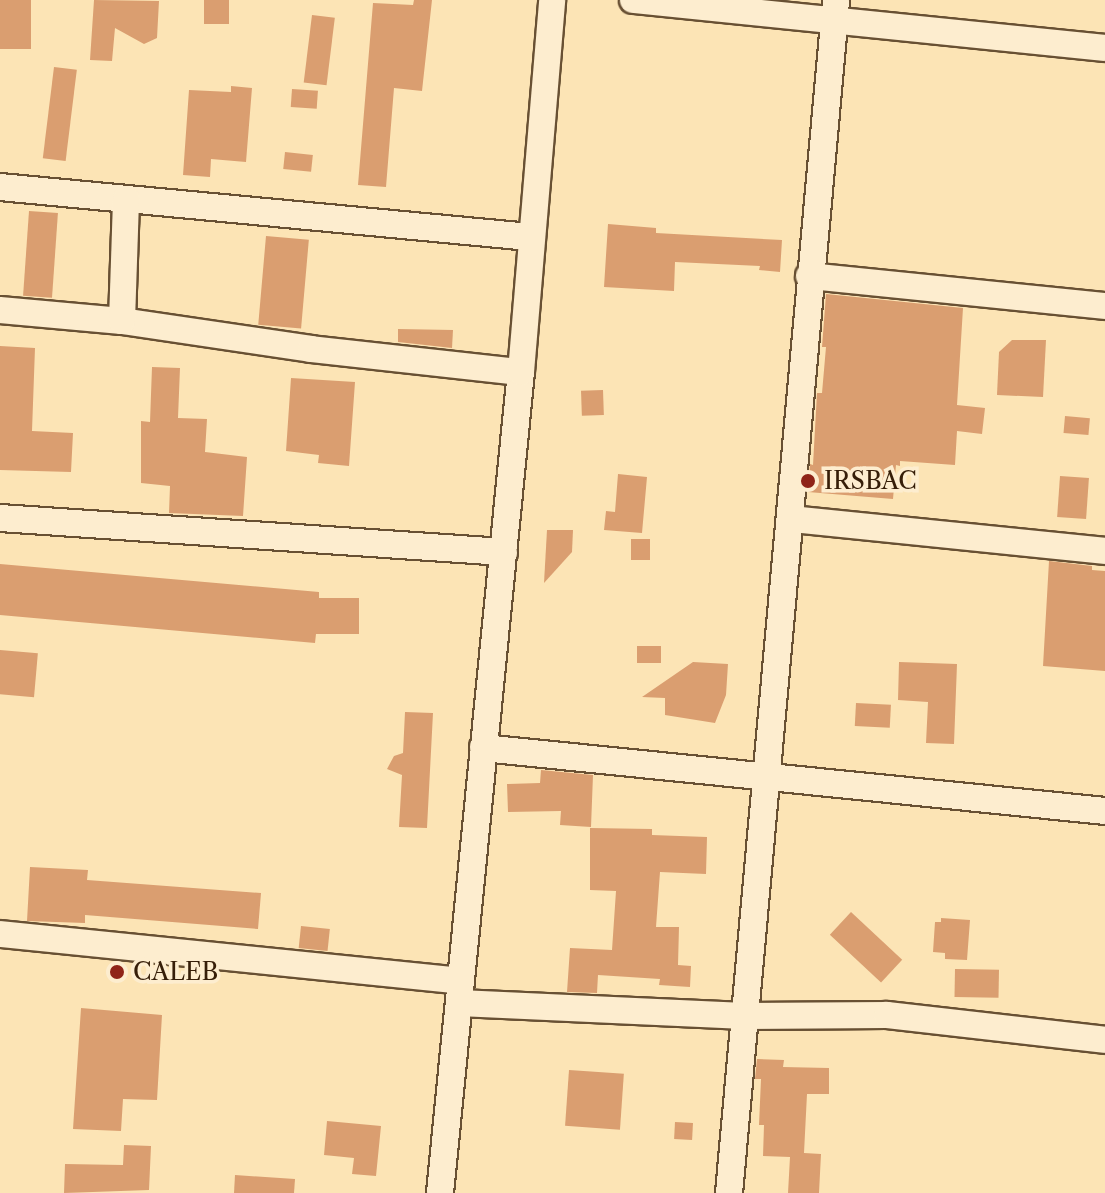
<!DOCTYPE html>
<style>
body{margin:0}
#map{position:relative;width:1105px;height:1193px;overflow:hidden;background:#fce4b5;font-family:"Libre Caslon Text",serif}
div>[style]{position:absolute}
.building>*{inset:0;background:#da9e70;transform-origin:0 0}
.roads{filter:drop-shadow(2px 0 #685033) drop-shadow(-2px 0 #685033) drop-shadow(0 2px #685033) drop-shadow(0 -2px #685033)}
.minor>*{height:26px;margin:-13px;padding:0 13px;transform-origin:13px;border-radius:13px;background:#fdedcf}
.dots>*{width:22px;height:22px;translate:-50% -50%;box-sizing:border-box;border:4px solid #fdedcf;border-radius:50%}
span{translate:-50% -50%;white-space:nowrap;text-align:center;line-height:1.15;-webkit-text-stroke:7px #fdedcf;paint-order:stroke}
.poi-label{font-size:24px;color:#361e08}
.left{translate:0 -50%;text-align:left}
</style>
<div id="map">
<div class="building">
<div style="left:0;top:0;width:31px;height:49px"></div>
<div style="clip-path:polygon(94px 0,159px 1px,157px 38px,144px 44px,115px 28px,112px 61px,90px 60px)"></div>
<div style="left:204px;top:0;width:25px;height:24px"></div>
<div style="clip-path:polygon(414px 0,432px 0,422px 91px,394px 88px,386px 187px,358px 185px,373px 3px,413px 5px)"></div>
<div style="left:312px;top:15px;width:23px;height:68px;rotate:7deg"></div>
<div style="left:54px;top:67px;width:23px;height:92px;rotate:7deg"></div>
<div style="clip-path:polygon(231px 86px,252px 88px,246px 162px,211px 159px,210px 177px,183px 175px,189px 90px,231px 92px)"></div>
<div style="left:292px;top:89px;width:26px;height:18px;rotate:4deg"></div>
<div style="left:285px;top:152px;width:28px;height:17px;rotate:6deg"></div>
<div style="left:29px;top:211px;width:29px;height:85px;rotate:4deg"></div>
<div style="clip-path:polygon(608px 224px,656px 228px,656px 233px,782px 240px,780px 272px,759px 270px,760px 266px,675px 262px,674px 291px,604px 287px)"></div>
<div style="left:266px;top:236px;width:43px;height:89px;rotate:5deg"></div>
<div style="clip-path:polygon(826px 294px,963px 308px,957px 405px,985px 408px,982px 434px,957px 431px,955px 465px,900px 461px,900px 466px,896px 465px,893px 499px,808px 492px,810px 464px,813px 465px,817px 393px,822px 393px,826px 347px,822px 347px)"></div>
<div style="clip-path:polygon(398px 329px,453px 330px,452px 348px,398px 342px)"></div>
<div style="clip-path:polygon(1012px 340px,1046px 340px,1043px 397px,997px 395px,999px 352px)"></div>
<div style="clip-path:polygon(0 346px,35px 348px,32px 431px,73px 433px,71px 472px,0 470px)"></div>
<div style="clip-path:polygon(152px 367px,180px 368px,178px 418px,207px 419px,205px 452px,247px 457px,243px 516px,169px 513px,170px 486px,141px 483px,141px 421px,150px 422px)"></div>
<div style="clip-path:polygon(291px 378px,355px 382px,349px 466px,318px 463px,319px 455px,286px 451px)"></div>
<div style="left:603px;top:390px;width:25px;height:22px;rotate:88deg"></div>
<div style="left:1065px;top:416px;width:25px;height:17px;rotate:5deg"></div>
<div style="clip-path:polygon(618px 474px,647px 477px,642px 533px,604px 530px,606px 511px,615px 512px)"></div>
<div style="left:1060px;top:476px;width:29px;height:41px;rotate:4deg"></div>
<div style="clip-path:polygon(547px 530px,573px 530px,572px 552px,544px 583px)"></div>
<div style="left:631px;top:539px;width:19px;height:21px"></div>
<div style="clip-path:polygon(1049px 561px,1092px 566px,1092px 570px,1105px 571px,1105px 671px,1043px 666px)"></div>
<div style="clip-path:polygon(0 564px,319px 592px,319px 598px,359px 598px,359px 634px,316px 634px,315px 643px,0 615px)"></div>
<div style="left:637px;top:646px;width:24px;height:17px"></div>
<div style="left:0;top:650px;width:38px;height:44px;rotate:5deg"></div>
<div style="clip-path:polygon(693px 662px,728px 664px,726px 695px,715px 723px,665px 715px,665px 698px,642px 697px)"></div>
<div style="clip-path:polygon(899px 662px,957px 664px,954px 744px,926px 743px,928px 702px,898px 700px)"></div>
<div style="left:856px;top:703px;width:35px;height:23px;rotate:3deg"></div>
<div style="clip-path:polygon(405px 712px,433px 713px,427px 828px,399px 827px,402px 775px,387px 769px,394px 756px,403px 753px)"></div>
<div style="clip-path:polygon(541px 770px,593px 775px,591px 827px,560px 825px,561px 811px,508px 812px,507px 784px,540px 783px)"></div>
<div style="clip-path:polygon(590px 828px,652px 829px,652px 835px,707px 837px,706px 874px,660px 872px,656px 927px,679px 927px,678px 965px,691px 966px,690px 987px,659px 985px,660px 979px,598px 975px,597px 993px,567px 992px,570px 948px,612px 950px,616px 891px,590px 890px)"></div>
<div style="clip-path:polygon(30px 867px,88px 870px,87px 880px,261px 893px,258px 929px,85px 915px,85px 923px,27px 921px)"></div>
<div style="left:851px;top:912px;width:70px;height:31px;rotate:43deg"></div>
<div style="clip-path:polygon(941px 918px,970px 920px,967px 960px,945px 959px,945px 953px,933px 952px,935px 922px,941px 922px)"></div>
<div style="left:301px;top:926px;width:29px;height:22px;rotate:6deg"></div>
<div style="left:955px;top:969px;width:44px;height:28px;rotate:1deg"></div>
<div style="clip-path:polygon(81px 1008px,162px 1015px,157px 1100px,123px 1099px,121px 1131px,73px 1129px)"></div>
<div style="clip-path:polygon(757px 1059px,784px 1060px,783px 1067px,829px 1068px,829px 1094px,807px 1094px,804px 1153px,821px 1154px,819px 1193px,788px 1193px,790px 1157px,763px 1156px,764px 1125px,759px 1125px,761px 1079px,755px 1079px)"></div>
<div style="left:569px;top:1070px;width:55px;height:56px;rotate:4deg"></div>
<div style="clip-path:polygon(327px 1121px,381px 1126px,376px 1176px,352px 1174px,354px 1158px,324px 1155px)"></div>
<div style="left:675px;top:1122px;width:18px;height:17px;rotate:3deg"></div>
<div style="clip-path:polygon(124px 1145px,151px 1146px,149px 1190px,64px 1193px,65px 1164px,123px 1165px)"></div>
<div style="clip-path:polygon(235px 1175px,295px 1179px,294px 1193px,234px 1193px)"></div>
</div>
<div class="roads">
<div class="minor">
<div style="left:633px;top:0;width:474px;rotate:5.8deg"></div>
<div style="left:0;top:187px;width:532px;rotate:5.39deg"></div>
<div style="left:809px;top:276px;width:298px;rotate:5.8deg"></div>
<div style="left:0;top:310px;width:122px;rotate:5.2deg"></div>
<div style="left:122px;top:321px;width:191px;rotate:8.4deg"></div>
<div style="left:311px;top:349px;width:211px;rotate:6.3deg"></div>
<div style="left:122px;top:321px;width:122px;rotate:-88.1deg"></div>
<div style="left:0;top:518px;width:505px;rotate:3.86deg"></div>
<div style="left:791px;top:519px;width:316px;rotate:5.8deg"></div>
<div style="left:483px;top:748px;width:625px;rotate:5.78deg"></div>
<div style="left:0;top:934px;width:463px;rotate:5.8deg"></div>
<div style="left:459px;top:1003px;width:286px;rotate:2.6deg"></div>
<div style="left:745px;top:1016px;width:142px;rotate:-0.4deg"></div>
<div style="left:887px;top:1015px;width:219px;rotate:6.5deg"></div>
<div style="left:440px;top:1193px;width:825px;rotate:-84.37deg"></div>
<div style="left:521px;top:372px;width:373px;rotate:-85.2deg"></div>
<div style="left:729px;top:1193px;width:1198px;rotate:-84.87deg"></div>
</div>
</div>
<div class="dots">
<div style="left:808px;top:481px;background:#8f2418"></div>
<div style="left:117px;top:972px;background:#8f2418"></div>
</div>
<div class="poi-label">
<span class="left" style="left:824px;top:481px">IRSBAC</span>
<span class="left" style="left:133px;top:972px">CALEB</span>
</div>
</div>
